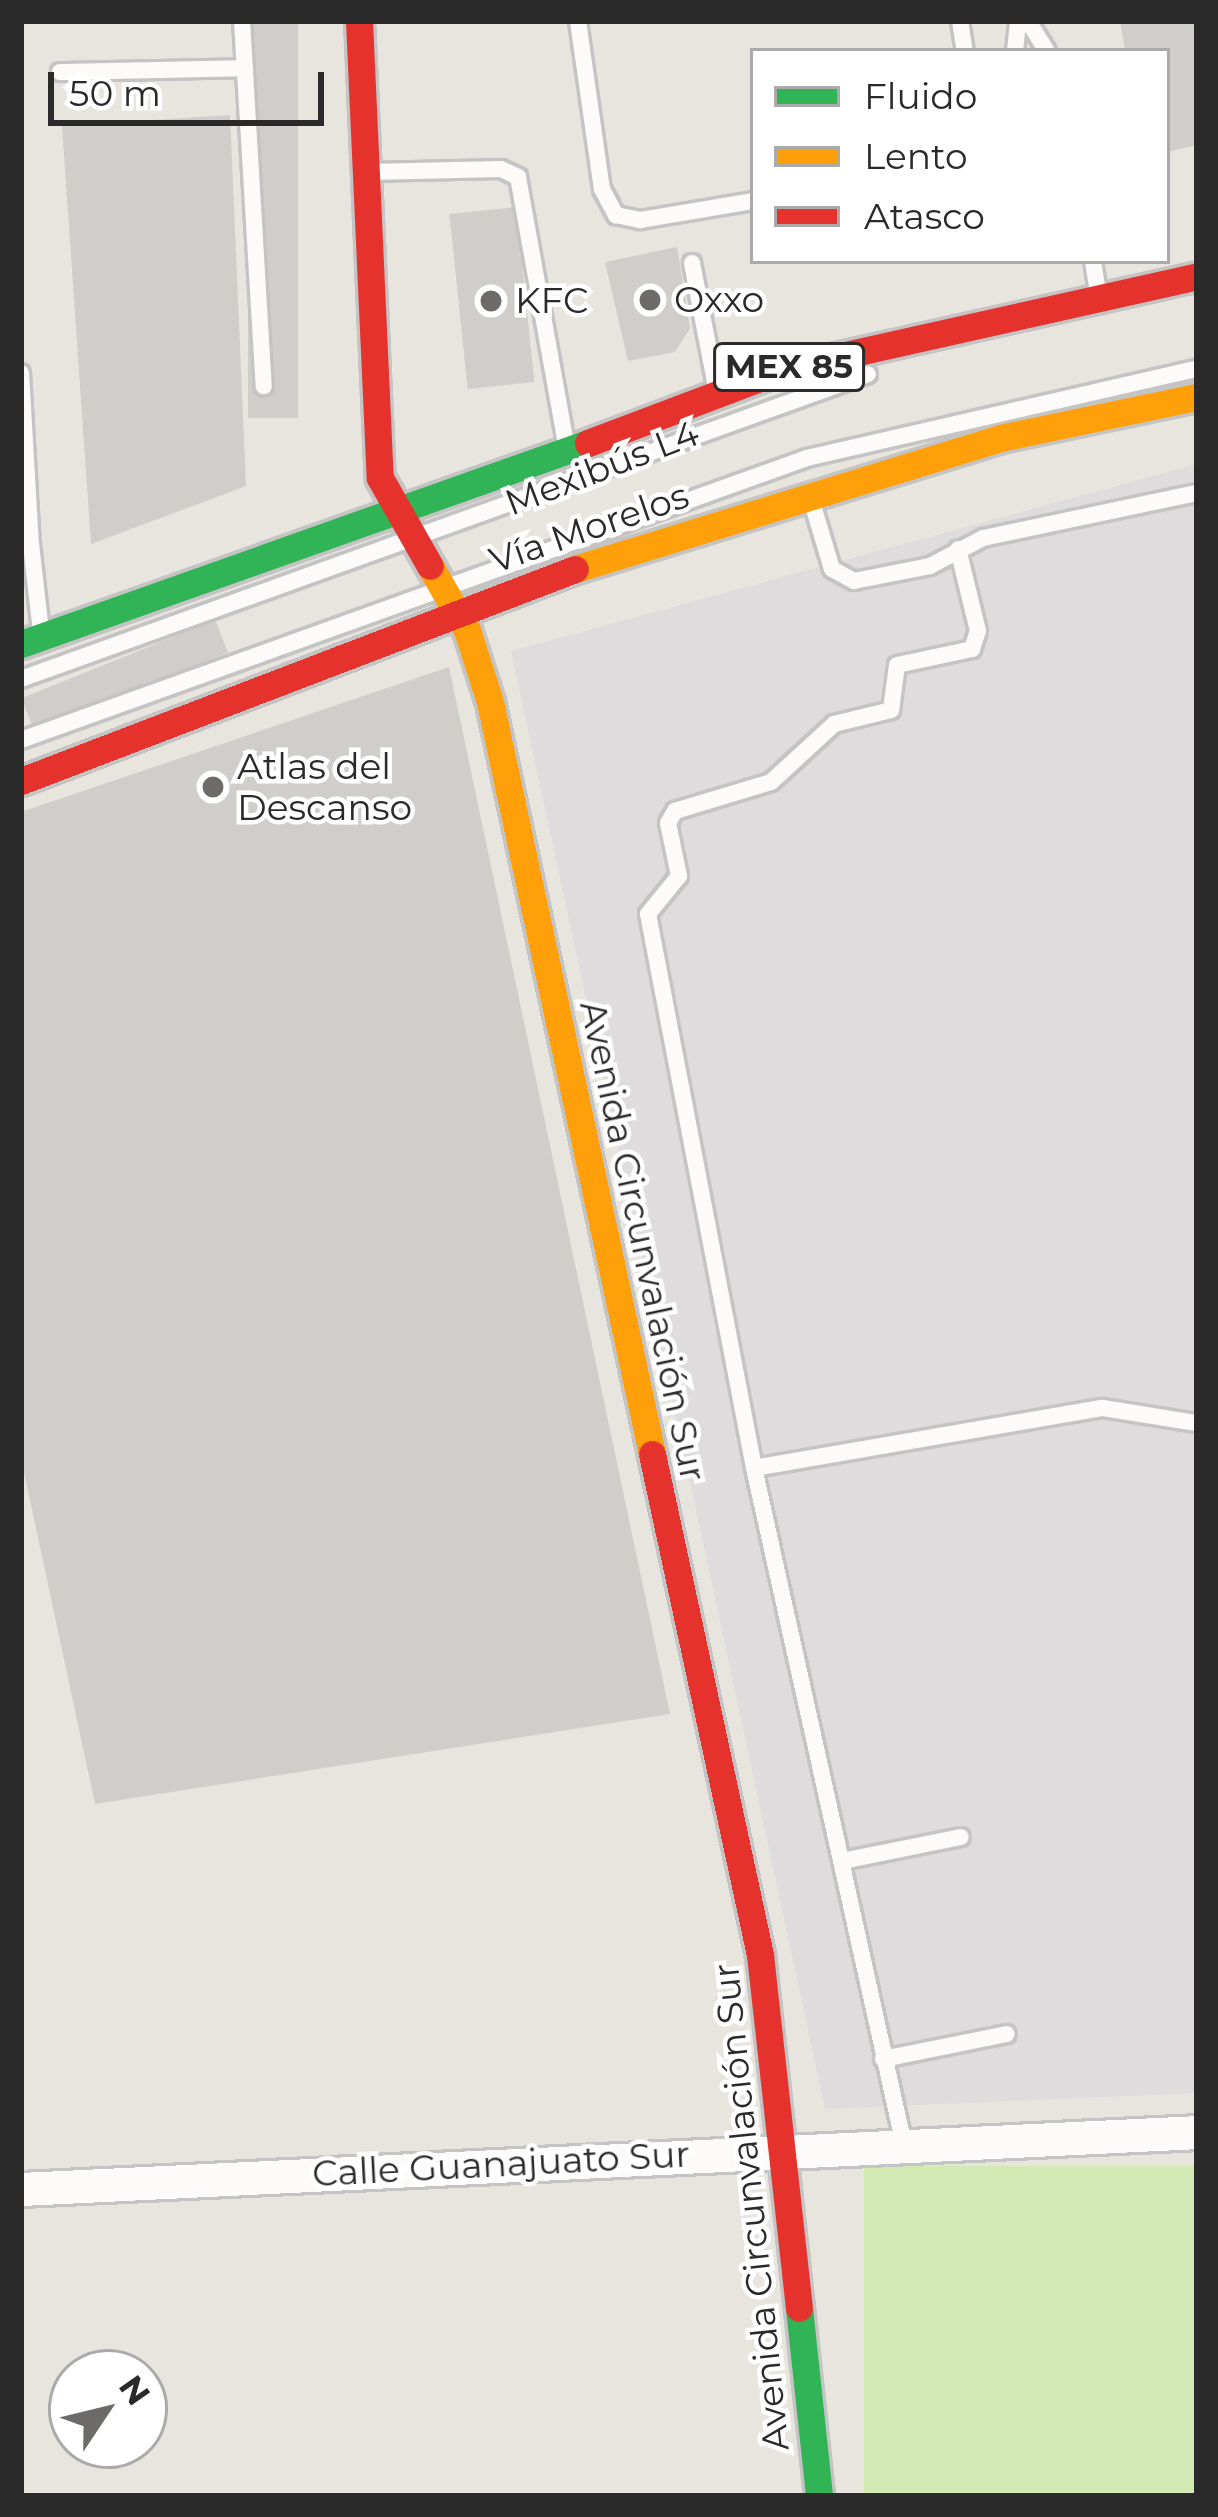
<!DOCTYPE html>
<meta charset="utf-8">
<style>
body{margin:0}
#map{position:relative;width:1218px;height:2517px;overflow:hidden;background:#e8e5df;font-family:Montserrat,sans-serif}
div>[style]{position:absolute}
.industrial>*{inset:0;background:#dfdcde}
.pitch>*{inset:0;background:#d2e9b4;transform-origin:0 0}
.building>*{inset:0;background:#d0ceca;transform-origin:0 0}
.roads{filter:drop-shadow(3px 0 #c5c4c5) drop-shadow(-3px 0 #c5c4c5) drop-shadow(0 3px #c5c4c5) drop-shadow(0 -3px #c5c4c5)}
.lane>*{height:16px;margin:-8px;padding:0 8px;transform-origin:8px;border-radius:8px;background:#fcfbfa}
.street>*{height:33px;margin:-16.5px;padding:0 16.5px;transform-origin:16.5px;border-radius:16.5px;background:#fcfbfa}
.fast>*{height:27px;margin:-13.5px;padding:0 13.5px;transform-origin:13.5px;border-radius:13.5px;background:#30b455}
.slow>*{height:27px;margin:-13.5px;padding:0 13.5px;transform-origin:13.5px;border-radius:13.5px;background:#ff9f0a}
.jam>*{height:27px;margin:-13.5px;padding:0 13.5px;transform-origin:13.5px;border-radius:13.5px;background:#e5322d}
.dots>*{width:33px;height:33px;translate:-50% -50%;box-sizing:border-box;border:6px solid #fff;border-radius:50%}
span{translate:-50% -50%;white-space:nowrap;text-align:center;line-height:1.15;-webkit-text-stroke:9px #fff;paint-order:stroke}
.shield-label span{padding:3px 9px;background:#fff;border:3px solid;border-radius:9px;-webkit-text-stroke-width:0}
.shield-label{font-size:33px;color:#2a2a2a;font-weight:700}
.poi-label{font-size:36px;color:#2a2a2a}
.left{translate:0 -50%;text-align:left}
.street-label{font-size:36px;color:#2a2a2a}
.frame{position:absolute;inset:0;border:24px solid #2a2a2a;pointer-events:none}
.legend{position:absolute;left:750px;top:48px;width:420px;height:216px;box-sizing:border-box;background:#fff;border:3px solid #aaa;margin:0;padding:15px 21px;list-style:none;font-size:36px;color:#2a2a2a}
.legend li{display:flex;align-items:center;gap:24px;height:60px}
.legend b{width:60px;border:3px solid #aaa}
.north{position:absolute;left:48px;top:2349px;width:120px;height:120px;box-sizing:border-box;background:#fff;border:3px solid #aaa;border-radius:50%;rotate:55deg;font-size:33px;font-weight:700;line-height:48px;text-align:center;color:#2a2a2a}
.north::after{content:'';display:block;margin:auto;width:42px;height:54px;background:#6c6b69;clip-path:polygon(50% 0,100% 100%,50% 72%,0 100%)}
.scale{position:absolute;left:48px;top:72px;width:276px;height:54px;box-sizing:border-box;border:6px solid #2a2a2a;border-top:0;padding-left:15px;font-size:36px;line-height:42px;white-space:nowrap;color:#2a2a2a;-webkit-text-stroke:9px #fff;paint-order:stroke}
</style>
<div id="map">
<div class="industrial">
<div style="clip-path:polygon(1197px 464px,1197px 2093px,825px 2109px,511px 651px)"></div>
</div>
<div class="pitch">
<div style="left:1197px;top:2166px;width:330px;height:333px;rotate:90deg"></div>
</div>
<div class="building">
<div style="left:248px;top:21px;width:50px;height:397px"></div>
<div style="clip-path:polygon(1120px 21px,1197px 21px,1197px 145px,1167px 152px,1167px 51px,1125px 51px)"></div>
<div style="clip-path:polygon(230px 115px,246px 486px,91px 544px,62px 126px)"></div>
<div style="left:516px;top:207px;width:176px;height:67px;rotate:84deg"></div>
<div style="clip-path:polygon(677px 247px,690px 328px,675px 352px,628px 361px,605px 262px)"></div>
<div style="left:215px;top:620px;width:35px;height:209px;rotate:68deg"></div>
<div style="clip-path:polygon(449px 667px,670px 1714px,95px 1804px,21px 1458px,21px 812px)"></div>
</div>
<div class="roads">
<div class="lane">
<div style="left:242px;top:21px;width:366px;rotate:86.6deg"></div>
<div style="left:578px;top:21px;width:170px;rotate:81.9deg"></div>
<div style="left:602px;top:189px;width:30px;rotate:62deg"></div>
<div style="left:616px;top:215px;width:25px;rotate:12deg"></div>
<div style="left:640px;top:220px;width:115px;rotate:-9.5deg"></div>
<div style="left:960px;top:21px;width:30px;rotate:81deg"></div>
<div style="left:1028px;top:21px;width:36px;rotate:58deg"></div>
<div style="left:1015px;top:51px;width:30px;rotate:-84deg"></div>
<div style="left:60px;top:72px;width:185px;rotate:-1.2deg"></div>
<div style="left:369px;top:172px;width:132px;rotate:-1.3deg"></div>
<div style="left:501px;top:169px;width:19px;rotate:25deg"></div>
<div style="left:518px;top:177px;width:271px;rotate:79.8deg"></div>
<div style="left:1093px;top:261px;width:33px;rotate:81deg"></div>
<div style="left:692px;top:263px;width:131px;rotate:79deg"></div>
<div style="left:21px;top:373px;width:171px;rotate:86.7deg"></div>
<div style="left:31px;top:544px;width:10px;rotate:174deg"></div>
<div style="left:811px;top:499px;width:73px;rotate:73.3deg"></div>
<div style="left:832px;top:569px;width:25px;rotate:29deg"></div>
<div style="left:854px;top:581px;width:77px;rotate:-11.2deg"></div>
<div style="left:930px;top:566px;width:60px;rotate:-27.8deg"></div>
<div style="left:983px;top:538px;width:219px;rotate:-11.9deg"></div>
<div style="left:31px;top:544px;width:89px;rotate:83.5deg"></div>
<div style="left:21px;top:679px;width:900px;rotate:-19.8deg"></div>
<div style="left:21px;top:740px;width:835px;rotate:-19.74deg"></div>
<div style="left:807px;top:458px;width:400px;rotate:-12.9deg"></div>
<div style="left:754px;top:1468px;width:354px;rotate:-9.8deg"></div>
<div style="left:1103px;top:1408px;width:95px;rotate:9.1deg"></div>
<div style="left:842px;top:1861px;width:121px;rotate:-11.4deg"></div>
<div style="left:883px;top:2059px;width:126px;rotate:-11.4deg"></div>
<div style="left:904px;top:2145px;width:693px;rotate:-102.49deg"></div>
<div style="left:754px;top:1468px;width:564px;rotate:-100.83deg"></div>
<div style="left:648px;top:914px;width:49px;rotate:-50.8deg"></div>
<div style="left:679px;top:876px;width:54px;rotate:-101.7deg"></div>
<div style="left:668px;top:823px;width:14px;rotate:-60deg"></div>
<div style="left:675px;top:811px;width:100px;rotate:-16.8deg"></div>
<div style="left:771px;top:782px;width:86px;rotate:-42.6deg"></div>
<div style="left:834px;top:724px;width:59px;rotate:-13.8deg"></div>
<div style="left:891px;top:710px;width:45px;rotate:-82.4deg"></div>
<div style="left:897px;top:665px;width:77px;rotate:-12deg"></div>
<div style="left:972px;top:649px;width:19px;rotate:-72deg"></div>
<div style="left:978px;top:631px;width:84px;rotate:-103.7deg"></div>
</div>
<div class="street">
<div style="left:21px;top:2189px;width:1177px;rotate:-2.77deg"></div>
</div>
<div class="fast">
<div style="left:21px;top:644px;width:602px;rotate:-19.52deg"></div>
<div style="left:799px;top:2308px;width:189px;rotate:83.9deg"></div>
</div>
<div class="slow">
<div style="left:430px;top:566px;width:74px;rotate:60deg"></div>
<div style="left:467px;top:630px;width:76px;rotate:72.3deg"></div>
<div style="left:490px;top:702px;width:769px;rotate:77.84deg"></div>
<div style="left:575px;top:569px;width:445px;rotate:-17.1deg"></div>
<div style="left:1000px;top:438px;width:201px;rotate:-11.8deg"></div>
</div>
<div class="jam">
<div style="left:359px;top:21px;width:457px;rotate:87.4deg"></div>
<div style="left:380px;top:478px;width:101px;rotate:60.4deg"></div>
<div style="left:588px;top:443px;width:213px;rotate:-20.7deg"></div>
<div style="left:787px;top:368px;width:420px;rotate:-12.6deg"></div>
<div style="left:21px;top:781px;width:593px;rotate:-20.94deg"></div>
<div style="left:652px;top:1454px;width:513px;rotate:77.83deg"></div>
<div style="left:760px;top:1955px;width:355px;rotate:83.7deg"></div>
</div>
</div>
<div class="dots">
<div style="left:650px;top:300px;background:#6c6b69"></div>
<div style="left:491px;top:301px;background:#6c6b69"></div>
<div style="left:213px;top:787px;background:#6c6b69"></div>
</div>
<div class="shield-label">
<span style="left:789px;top:367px">MEX 85</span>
</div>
<div class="poi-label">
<span class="left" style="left:674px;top:300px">Oxxo</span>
<span class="left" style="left:515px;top:301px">KFC</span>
<span class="left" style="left:237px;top:787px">Atlas del<br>Descanso</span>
</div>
<div class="street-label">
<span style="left:602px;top:468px;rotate:-21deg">Mexibús L4</span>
<span style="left:589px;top:528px;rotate:-19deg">Vía Morelos</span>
<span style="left:643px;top:1241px;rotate:78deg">Avenida Circunvalación Sur</span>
<span style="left:501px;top:2164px;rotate:-3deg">Calle Guanajuato Sur</span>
<span style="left:751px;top:2207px;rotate:-96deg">Avenida Circunvalación Sur</span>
</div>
<div class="frame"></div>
<ul class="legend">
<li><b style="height:15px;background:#30b455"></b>Fluido</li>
<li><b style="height:15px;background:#ff9f0a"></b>Lento</li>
<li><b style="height:15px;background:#e5322d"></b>Atasco</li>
</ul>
<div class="north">N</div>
<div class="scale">50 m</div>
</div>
